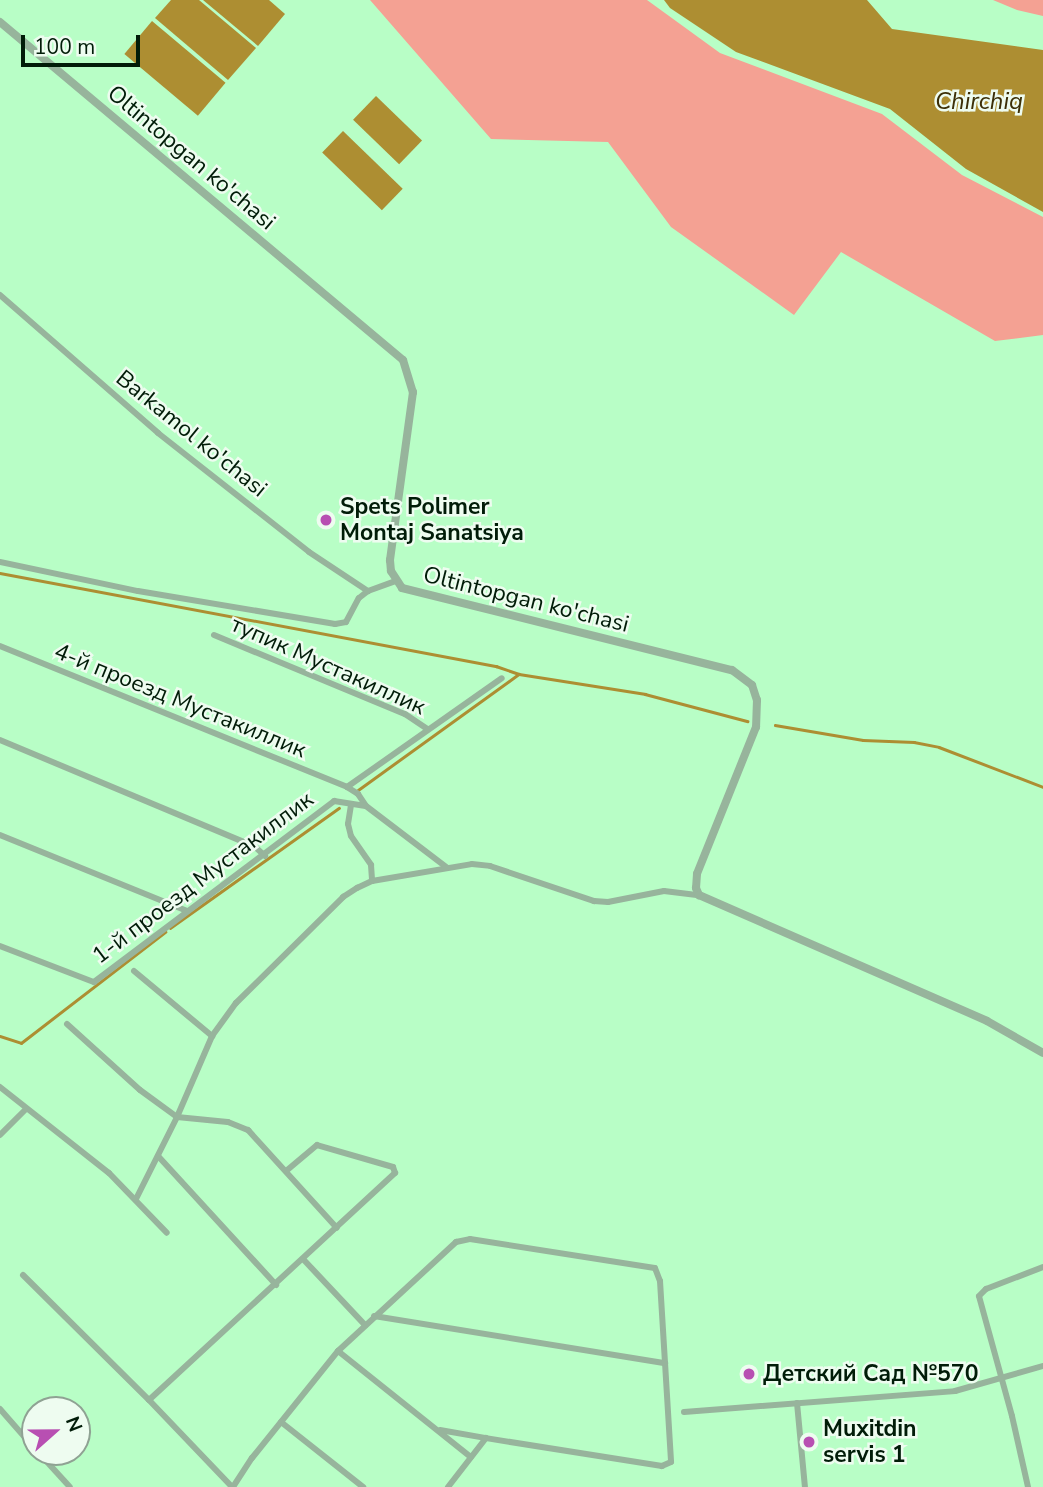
<!DOCTYPE html>
<meta charset="utf-8">
<style>
body{margin:0}
#map{position:relative;width:1043px;height:1487px;overflow:hidden;background:#b8fec6;font-family:"Nunito Sans",sans-serif}
div>[style]{position:absolute}
.green>*{inset:0;background:#f4a193}
.water>*{inset:0;background:#ad8e32;transform-origin:0 0}
.stream>*{height:2.5px;margin:-1.25px;padding:0 1.25px;transform-origin:1.25px;border-radius:1.25px;background:#ad8e32}
.minor>*{height:6px;margin:-3px;padding:0 3px;transform-origin:3px;border-radius:3px;background:#97b49c}
.tertiary>*{height:8px;margin:-4px;padding:0 4px;transform-origin:4px;border-radius:4px;background:#97b49c}
.dots>*{width:19px;height:19px;translate:-50% -50%;box-sizing:border-box;border:4px solid #eefcf0;border-radius:50%}
span{translate:-50% -50%;white-space:nowrap;text-align:center;line-height:1.15;-webkit-text-stroke:5px #eefcf0;paint-order:stroke}
.street-label{font-size:23px;color:#011c08}
.poi-label{font-size:23px;color:#011c08;font-weight:700}
.left{translate:0 -50%;text-align:left}
.water-label{font-size:24px;color:#3c2f07;font-style:italic}
.north{position:absolute;left:21px;top:1396px;width:70px;height:70px;box-sizing:border-box;background:#eefcf0;border:2px solid #8fa293;border-radius:50%;rotate:69deg;font-size:19px;font-weight:700;line-height:28px;text-align:center;color:#011c08}
.north::after{content:'';display:block;margin:auto;width:24px;height:32px;background:#b84fb2;clip-path:polygon(50% 0,100% 100%,50% 72%,0 100%)}
.scale{position:absolute;left:21px;top:35px;width:119px;height:32px;box-sizing:border-box;border:4px solid #011c08;border-top:0;padding-left:9px;font-size:21px;line-height:24px;white-space:nowrap;color:#011c08;-webkit-text-stroke:5px #eefcf0;paint-order:stroke}
</style>
<div id="map">
<div class="green">
<div style="clip-path:polygon(370px 0,647px 0,720px 53px,882px 114px,962px 175px,1043px 217px,1043px 335px,995px 341px,841px 252px,794px 315px,671px 227px,608px 142px,491px 139px)"></div>
<div style="clip-path:polygon(993px 0,1043px 0,1043px 16px,1017px 10px)"></div>
</div>
<div class="water">
<div style="clip-path:polygon(171px 0,199px 0,256px 48px,228px 80px,155px 18px)"></div>
<div style="clip-path:polygon(203px 0,269px 0,285px 14px,258px 46px)"></div>
<div style="clip-path:polygon(664px 0,867px 0,892px 29px,1043px 50px,1043px 212px,966px 169px,890px 109px,736px 52px,670px 8px)"></div>
<div style="left:152px;top:21px;width:96px;height:43px;rotate:40deg"></div>
<div style="left:376px;top:96px;width:64px;height:33px;rotate:44deg"></div>
<div style="left:343px;top:131px;width:83px;height:30px;rotate:44deg"></div>
</div>
<div class="stream">
<div style="left:0;top:573px;width:505px;rotate:10.62deg"></div>
<div style="left:496px;top:666px;width:24px;rotate:19deg"></div>
<div style="left:519px;top:674px;width:128px;rotate:9deg"></div>
<div style="left:645px;top:694px;width:106px;rotate:14.8deg"></div>
<div style="left:775px;top:725px;width:89px;rotate:9.7deg"></div>
<div style="left:863px;top:740px;width:51px;rotate:2.2deg"></div>
<div style="left:914px;top:742px;width:25px;rotate:11deg"></div>
<div style="left:939px;top:747px;width:111px;rotate:21deg"></div>
<div style="left:358px;top:790px;width:198px;rotate:-35.8deg"></div>
<div style="left:170px;top:928px;width:207px;rotate:-35.4deg"></div>
<div style="left:0;top:1036px;width:22px;rotate:18deg"></div>
<div style="left:21px;top:1043px;width:182px;rotate:-37.6deg"></div>
</div>
<div class="minor">
<div style="left:0;top:295px;width:210px;rotate:41.1deg"></div>
<div style="left:158px;top:433px;width:192px;rotate:38.2deg"></div>
<div style="left:309px;top:552px;width:71px;rotate:33.5deg"></div>
<div style="left:368px;top:591px;width:29px;rotate:-20deg"></div>
<div style="left:0;top:562px;width:141px;rotate:11.9deg"></div>
<div style="left:138px;top:591px;width:200px;rotate:9.5deg"></div>
<div style="left:335px;top:624px;width:11px;rotate:-10deg"></div>
<div style="left:346px;top:622px;width:27px;rotate:-62deg"></div>
<div style="left:359px;top:598px;width:11px;rotate:-38deg"></div>
<div style="left:214px;top:635px;width:207px;rotate:22.5deg"></div>
<div style="left:405px;top:714px;width:27px;rotate:34deg"></div>
<div style="left:0;top:646px;width:375px;rotate:22.1deg"></div>
<div style="left:347px;top:787px;width:13px;rotate:32deg"></div>
<div style="left:358px;top:794px;width:14px;rotate:56deg"></div>
<div style="left:366px;top:806px;width:101px;rotate:37.3deg"></div>
<div style="left:0;top:740px;width:275px;rotate:22.7deg"></div>
<div style="left:254px;top:846px;width:15px;rotate:42deg"></div>
<div style="left:347px;top:787px;width:189px;rotate:-35.1deg"></div>
<div style="left:351px;top:805px;width:19px;rotate:99deg"></div>
<div style="left:348px;top:824px;width:12px;rotate:76deg"></div>
<div style="left:351px;top:836px;width:35px;rotate:55deg"></div>
<div style="left:371px;top:865px;width:16px;rotate:86deg"></div>
<div style="left:0;top:835px;width:202px;rotate:22.1deg"></div>
<div style="left:0;top:946px;width:101px;rotate:21deg"></div>
<div style="left:94px;top:982px;width:301px;rotate:-37deg"></div>
<div style="left:334px;top:801px;width:32px;rotate:9deg"></div>
<div style="left:134px;top:971px;width:102px;rotate:39.8deg"></div>
<div style="left:67px;top:1024px;width:98px;rotate:42.1deg"></div>
<div style="left:140px;top:1090px;width:46px;rotate:36.1deg"></div>
<div style="left:177px;top:1117px;width:51px;rotate:5.6deg"></div>
<div style="left:228px;top:1122px;width:22px;rotate:22deg"></div>
<div style="left:248px;top:1130px;width:132px;rotate:47.8deg"></div>
<div style="left:0;top:1087px;width:139px;rotate:38.3deg"></div>
<div style="left:109px;top:1173px;width:83px;rotate:46deg"></div>
<div style="left:0;top:1135px;width:35px;rotate:-45deg"></div>
<div style="left:158px;top:1156px;width:175px;rotate:47.5deg"></div>
<div style="left:136px;top:1199px;width:92px;rotate:-63.4deg"></div>
<div style="left:177px;top:1117px;width:88px;rotate:-66.6deg"></div>
<div style="left:212px;top:1036px;width:41px;rotate:-54deg"></div>
<div style="left:236px;top:1003px;width:151px;rotate:-44.7deg"></div>
<div style="left:343px;top:897px;width:17px;rotate:-33deg"></div>
<div style="left:357px;top:888px;width:17px;rotate:-25deg"></div>
<div style="left:372px;top:881px;width:101px;rotate:-9.6deg"></div>
<div style="left:472px;top:864px;width:18px;rotate:6deg"></div>
<div style="left:490px;top:866px;width:110px;rotate:18.6deg"></div>
<div style="left:594px;top:901px;width:14px;rotate:4deg"></div>
<div style="left:608px;top:902px;width:57px;rotate:-11.1deg"></div>
<div style="left:664px;top:891px;width:35px;rotate:7deg"></div>
<div style="left:303px;top:1259px;width:91px;rotate:46.8deg"></div>
<div style="left:23px;top:1275px;width:177px;rotate:44.8deg"></div>
<div style="left:149px;top:1400px;width:335px;rotate:-42.7deg"></div>
<div style="left:395px;top:1173px;width:6px;rotate:-108deg"></div>
<div style="left:393px;top:1167px;width:79px;rotate:-163.9deg"></div>
<div style="left:317px;top:1145px;width:40px;rotate:140deg"></div>
<div style="left:374px;top:1316px;width:295px;rotate:9.2deg"></div>
<div style="left:338px;top:1351px;width:170px;rotate:38.6deg"></div>
<div style="left:149px;top:1400px;width:120px;rotate:46.3deg"></div>
<div style="left:797px;top:1403px;width:84px;rotate:84.6deg"></div>
<div style="left:0;top:1409px;width:53px;rotate:48.8deg"></div>
<div style="left:684px;top:1412px;width:272px;rotate:-4.4deg"></div>
<div style="left:955px;top:1391px;width:91px;rotate:-15.9deg"></div>
<div style="left:281px;top:1422px;width:105px;rotate:38.4deg"></div>
<div style="left:440px;top:1430px;width:47px;rotate:9.9deg"></div>
<div style="left:38px;top:1452px;width:47px;rotate:47.6deg"></div>
<div style="left:233px;top:1487px;width:35px;rotate:-57deg"></div>
<div style="left:252px;top:1458px;width:137px;rotate:-51.2deg"></div>
<div style="left:338px;top:1351px;width:161px;rotate:-42.7deg"></div>
<div style="left:456px;top:1242px;width:14px;rotate:-12deg"></div>
<div style="left:470px;top:1239px;width:187px;rotate:8.9deg"></div>
<div style="left:655px;top:1268px;width:14px;rotate:69deg"></div>
<div style="left:660px;top:1281px;width:181px;rotate:86.5deg"></div>
<div style="left:671px;top:1462px;width:10px;rotate:156deg"></div>
<div style="left:662px;top:1466px;width:178px;rotate:-171deg"></div>
<div style="left:486px;top:1438px;width:62px;rotate:127.8deg"></div>
<div style="left:1028px;top:1487px;width:73px;rotate:-102.7deg"></div>
<div style="left:1012px;top:1416px;width:124px;rotate:-105.4deg"></div>
<div style="left:979px;top:1296px;width:10px;rotate:-45deg"></div>
<div style="left:986px;top:1289px;width:61px;rotate:-21.1deg"></div>
</div>
<div class="tertiary">
<div style="left:0;top:22px;width:526px;rotate:39.99deg"></div>
<div style="left:403px;top:360px;width:34px;rotate:73deg"></div>
<div style="left:413px;top:392px;width:170px;rotate:97.8deg"></div>
<div style="left:390px;top:560px;width:11px;rotate:85deg"></div>
<div style="left:391px;top:571px;width:20px;rotate:57deg"></div>
<div style="left:402px;top:588px;width:340px;rotate:14deg"></div>
<div style="left:732px;top:670px;width:25px;rotate:37deg"></div>
<div style="left:752px;top:685px;width:16px;rotate:72deg"></div>
<div style="left:757px;top:700px;width:27px;rotate:92deg"></div>
<div style="left:756px;top:727px;width:158px;rotate:111.9deg"></div>
<div style="left:697px;top:874px;width:14px;rotate:94deg"></div>
<div style="left:696px;top:888px;width:8px;rotate:67deg"></div>
<div style="left:699px;top:895px;width:314px;rotate:23.6deg"></div>
<div style="left:987px;top:1021px;width:64px;rotate:29.7deg"></div>
</div>
<div class="dots">
<div style="left:326px;top:520px;background:#b84fb2"></div>
<div style="left:749px;top:1374px;background:#b84fb2"></div>
<div style="left:809px;top:1442px;background:#b84fb2"></div>
</div>
<div class="street-label">
<span style="left:191px;top:158px;rotate:40deg">Oltintopgan ko'chasi</span>
<span style="left:191px;top:434px;rotate:39deg">Barkamol ko'chasi</span>
<span style="left:526px;top:600px;rotate:14deg">Oltintopgan ko'chasi</span>
<span style="left:328px;top:666px;rotate:24deg">тупик Мустакиллик</span>
<span style="left:180px;top:701px;rotate:22deg">4-й проезд Мустакиллик</span>
<span style="left:203px;top:878px;rotate:-37deg">1-й проезд Мустакиллик</span>
</div>
<div class="poi-label">
<span class="left" style="left:340px;top:520px">Spets Polimer<br>Montaj Sanatsiya</span>
<span class="left" style="left:763px;top:1374px">Детский Сад №570</span>
<span class="left" style="left:823px;top:1442px">Muxitdin<br>servis 1</span>
</div>
<div class="water-label">
<span style="left:979px;top:102px">Chirchiq</span>
</div>
<div class="north">N</div>
<div class="scale">100 m</div>
</div>
